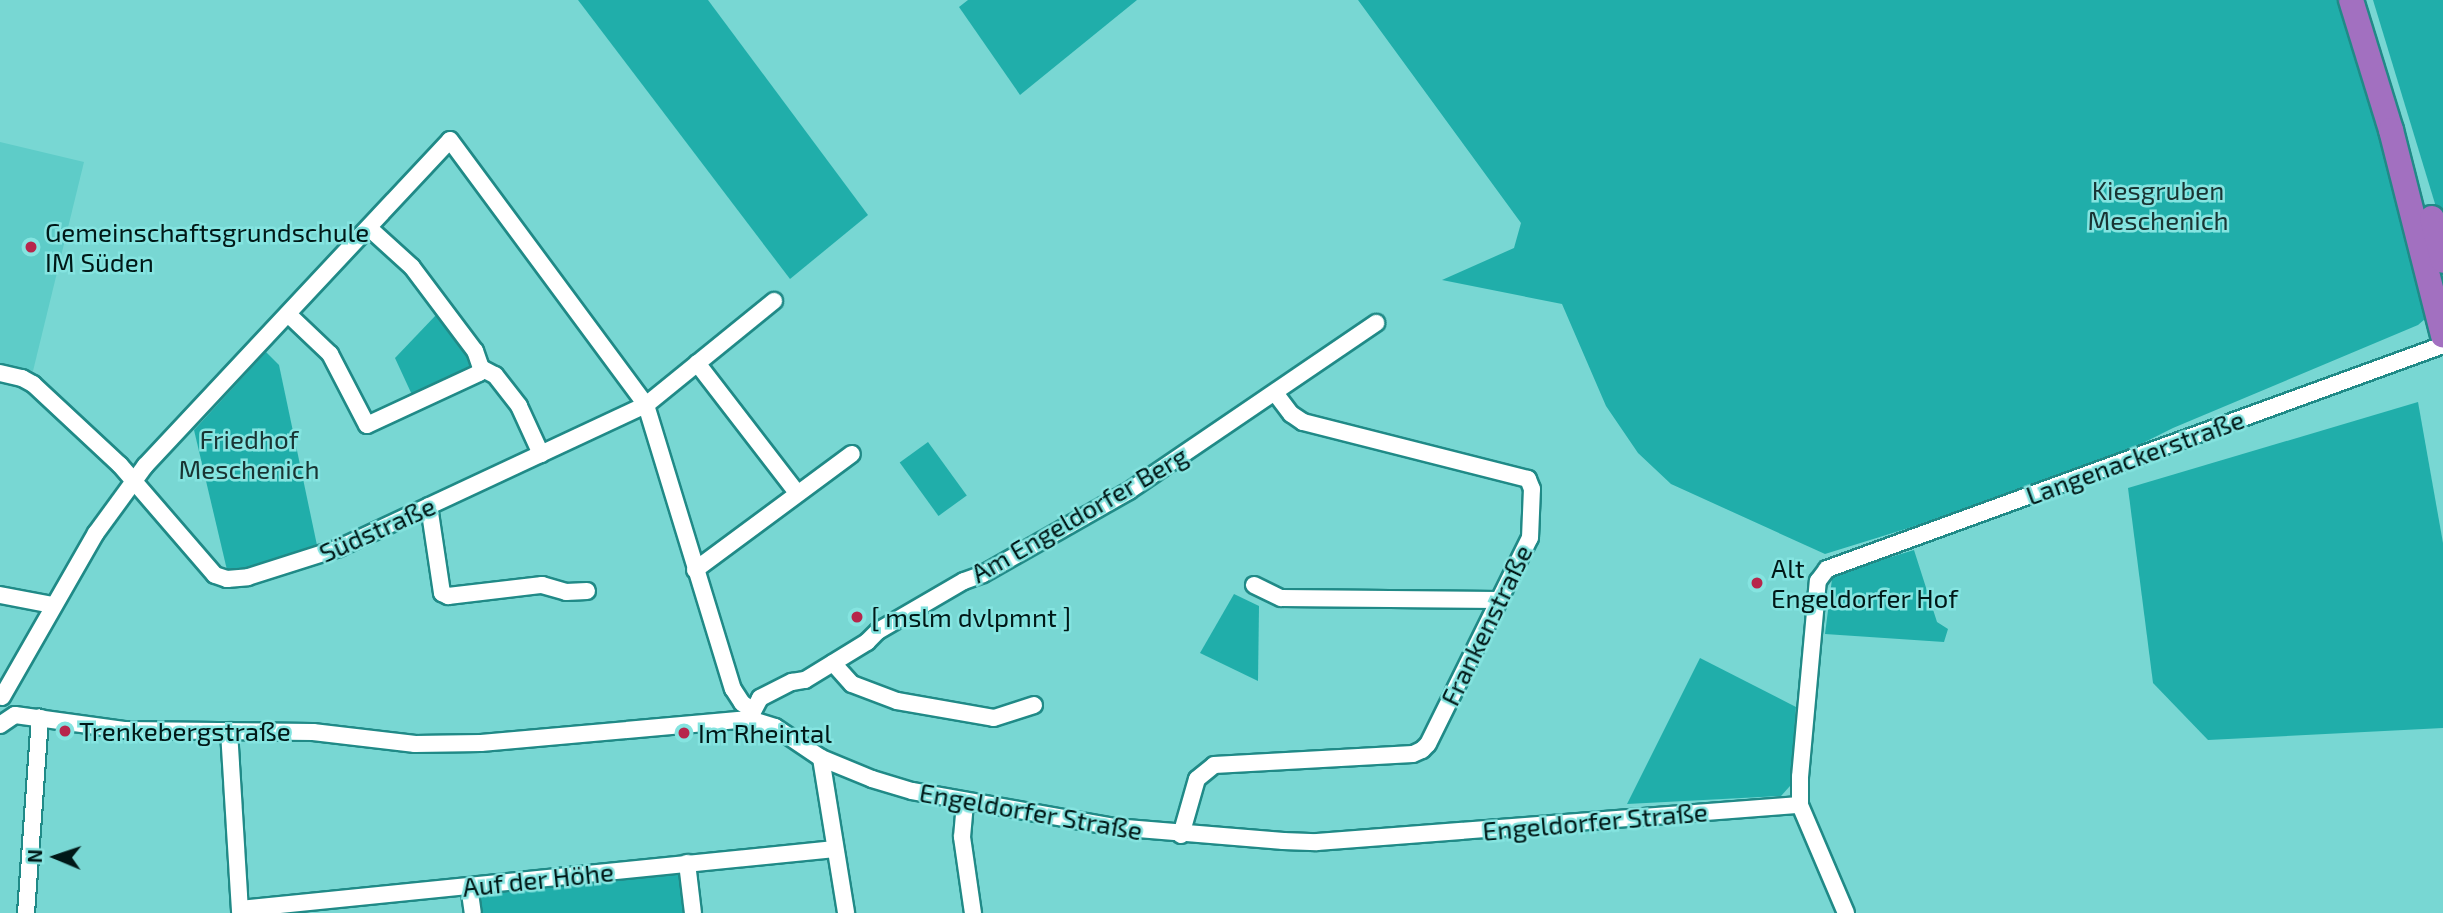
<!DOCTYPE html>
<meta charset="utf-8">
<style>
body{margin:0}
#map{position:relative;width:2443px;height:913px;overflow:hidden;background:#78d7d3;font-family:"Exo 2",sans-serif}
div>[style]{position:absolute}
.built>*{inset:0;background:#5eccc8}
.green>*{inset:0;background:#20aeaa;transform-origin:0 0}
.roads{filter:drop-shadow(2px 0 #208a87) drop-shadow(-2px 0 #208a87) drop-shadow(0 2px #208a87) drop-shadow(0 -2px #208a87)}
.minor>*{height:16px;margin:-8px;padding:0 8px;transform-origin:8px;border-radius:8px;background:#fff}
.highway>*{height:24px;margin:-12px;padding:0 12px;transform-origin:12px;border-radius:12px;background:#a270c0}
.dots>*{width:19px;height:19px;translate:-50% -50%;box-sizing:border-box;border:4px solid #85e4e0;border-radius:50%}
span{translate:-50% -50%;white-space:nowrap;text-align:center;line-height:1.15;-webkit-text-stroke:5px #85e4e0;paint-order:stroke}
.park-label{font-size:26px;color:#193433}
.poi-label{font-size:26px;color:#001817}
.left{translate:0 -50%;text-align:left}
.street-label{font-size:26px;color:#001817}
.north{position:absolute;left:21px;top:822px;width:70px;height:70px;-webkit-text-stroke:5px #85e4e0;paint-order:stroke;rotate:272deg;font-size:19px;font-weight:700;line-height:28px;text-align:center;color:#001817}
.north::after{content:'';display:block;margin:auto;width:24px;height:32px;background:#001817;clip-path:polygon(50% 0,100% 100%,50% 72%,0 100%)}
</style>
<div id="map">
<div class="built">
<div style="clip-path:polygon(0 142px,84px 162px,33px 371px,0 364px)"></div>
</div>
<div class="green">
<div style="clip-path:polygon(578px 0,708px 0,868px 215px,790px 279px)"></div>
<div style="clip-path:polygon(968px 0,1137px 0,1020px 95px,959px 7px)"></div>
<div style="clip-path:polygon(1358px 0,2340px 0,2390px 162px,2425px 319px,2418px 325px,2173px 428px,2131px 449px,1912px 527px,1825px 554px,1671px 484px,1638px 453px,1606px 406px,1562px 304px,1442px 280px,1514px 248px,1521px 223px)"></div>
<div style="clip-path:polygon(2373px 0,2443px 0,2443px 230px)"></div>
<div style="clip-path:polygon(437px 314px,469px 358px,470px 368px,413px 397px,395px 358px)"></div>
<div style="clip-path:polygon(266px 352px,279px 365px,318px 550px,261px 568px,227px 570px,194px 430px)"></div>
<div style="clip-path:polygon(2418px 402px,2443px 543px,2443px 728px,2208px 740px,2153px 683px,2128px 488px)"></div>
<div style="left:928px;top:442px;width:66px;height:35px;rotate:54deg"></div>
<div style="clip-path:polygon(1914px 550px,1937px 622px,1948px 629px,1944px 642px,1825px 634px,1832px 579px,1841px 572px)"></div>
<div style="clip-path:polygon(1234px 594px,1259px 606px,1258px 681px,1200px 653px)"></div>
<div style="clip-path:polygon(1700px 658px,1796px 707px,1790px 786px,1781px 796px,1627px 804px)"></div>
<div style="clip-path:polygon(680px 871px,683px 875px,687px 913px,476px 913px,476px 900px,488px 888px)"></div>
</div>
<div class="roads">
<div class="minor">
<div style="left:289px;top:315px;width:57px;rotate:43.6deg"></div>
<div style="left:330px;top:354px;width:80px;rotate:62.5deg"></div>
<div style="left:367px;top:425px;width:123px;rotate:-24.9deg"></div>
<div style="left:479px;top:373px;width:5px;rotate:-68deg"></div>
<div style="left:481px;top:368px;width:18px;rotate:-109deg"></div>
<div style="left:475px;top:351px;width:105px;rotate:-126.9deg"></div>
<div style="left:412px;top:267px;width:58px;rotate:-137.8deg"></div>
<div style="left:697px;top:363px;width:164px;rotate:52.4deg"></div>
<div style="left:481px;top:368px;width:16px;rotate:27deg"></div>
<div style="left:495px;top:375px;width:39px;rotate:52deg"></div>
<div style="left:519px;top:406px;width:53px;rotate:65.4deg"></div>
<div style="left:0;top:373px;width:23px;rotate:13deg"></div>
<div style="left:22px;top:378px;width:13px;rotate:29deg"></div>
<div style="left:33px;top:384px;width:119px;rotate:43deg"></div>
<div style="left:120px;top:465px;width:145px;rotate:49.2deg"></div>
<div style="left:215px;top:575px;width:13px;rotate:18deg"></div>
<div style="left:227px;top:579px;width:21px;rotate:-5deg"></div>
<div style="left:248px;top:577px;width:96px;rotate:-17.7deg"></div>
<div style="left:339px;top:548px;width:339px;rotate:-25deg"></div>
<div style="left:646px;top:405px;width:165px;rotate:-39.1deg"></div>
<div style="left:429px;top:506px;width:88px;rotate:81.5deg"></div>
<div style="left:442px;top:593px;width:7px;rotate:27deg"></div>
<div style="left:448px;top:596px;width:95px;rotate:-6.7deg"></div>
<div style="left:542px;top:585px;width:25px;rotate:16deg"></div>
<div style="left:566px;top:592px;width:21px;rotate:-3deg"></div>
<div style="left:695px;top:570px;width:195px;rotate:-36.5deg"></div>
<div style="left:1254px;top:585px;width:30px;rotate:26deg"></div>
<div style="left:1281px;top:598px;width:217px;rotate:0.5deg"></div>
<div style="left:0;top:595px;width:54px;rotate:10.7deg"></div>
<div style="left:833px;top:663px;width:28px;rotate:48deg"></div>
<div style="left:852px;top:684px;width:48px;rotate:20.7deg"></div>
<div style="left:897px;top:701px;width:98px;rotate:9.9deg"></div>
<div style="left:994px;top:718px;width:42px;rotate:-18deg"></div>
<div style="left:2px;top:697px;width:189px;rotate:-60.2deg"></div>
<div style="left:96px;top:533px;width:83px;rotate:-53.8deg"></div>
<div style="left:145px;top:466px;width:446px;rotate:-46.9deg"></div>
<div style="left:450px;top:140px;width:330px;rotate:53.5deg"></div>
<div style="left:646px;top:405px;width:297px;rotate:73deg"></div>
<div style="left:733px;top:689px;width:17px;rotate:57deg"></div>
<div style="left:742px;top:703px;width:12px;rotate:35deg"></div>
<div style="left:15px;top:715px;width:110px;rotate:7.8deg"></div>
<div style="left:124px;top:730px;width:189px;rotate:0.6deg"></div>
<div style="left:313px;top:732px;width:103px;rotate:6.7deg"></div>
<div style="left:415px;top:744px;width:66px;rotate:-0.9deg"></div>
<div style="left:481px;top:743px;width:269px;rotate:-5.1deg"></div>
<div style="left:749px;top:719px;width:27px;rotate:17deg"></div>
<div style="left:775px;top:727px;width:55px;rotate:34deg"></div>
<div style="left:821px;top:758px;width:55px;rotate:22.4deg"></div>
<div style="left:872px;top:779px;width:42px;rotate:16.7deg"></div>
<div style="left:912px;top:791px;width:205px;rotate:10.1deg"></div>
<div style="left:1114px;top:827px;width:170px;rotate:4.7deg"></div>
<div style="left:1283px;top:841px;width:34px;rotate:2deg"></div>
<div style="left:1317px;top:842px;width:484px;rotate:-4.4deg"></div>
<div style="left:749px;top:719px;width:24px;rotate:-62deg"></div>
<div style="left:760px;top:698px;width:36px;rotate:-27deg"></div>
<div style="left:792px;top:682px;width:13px;rotate:-9deg"></div>
<div style="left:805px;top:680px;width:73px;rotate:-31.5deg"></div>
<div style="left:867px;top:642px;width:16px;rotate:-45deg"></div>
<div style="left:878px;top:631px;width:99px;rotate:-30.2deg"></div>
<div style="left:964px;top:581px;width:20px;rotate:-20deg"></div>
<div style="left:983px;top:574px;width:168px;rotate:-29.6deg"></div>
<div style="left:1129px;top:491px;width:299px;rotate:-34.2deg"></div>
<div style="left:0;top:725px;width:18px;rotate:-34deg"></div>
<div style="left:229px;top:731px;width:182px;rotate:86.5deg"></div>
<div style="left:821px;top:758px;width:157px;rotate:80.8deg"></div>
<div style="left:965px;top:803px;width:34px;rotate:95deg"></div>
<div style="left:962px;top:837px;width:77px;rotate:81.8deg"></div>
<div style="left:1181px;top:835px;width:58px;rotate:-74.1deg"></div>
<div style="left:1197px;top:779px;width:22px;rotate:-39deg"></div>
<div style="left:1214px;top:765px;width:199px;rotate:-3.2deg"></div>
<div style="left:1413px;top:754px;width:10px;rotate:-24deg"></div>
<div style="left:1422px;top:750px;width:8px;rotate:-45deg"></div>
<div style="left:1428px;top:744px;width:230px;rotate:-63.7deg"></div>
<div style="left:1530px;top:538px;width:49px;rotate:-87.7deg"></div>
<div style="left:1532px;top:489px;width:11px;rotate:-112deg"></div>
<div style="left:1528px;top:479px;width:232px;rotate:-165.8deg"></div>
<div style="left:1303px;top:422px;width:14px;rotate:-146deg"></div>
<div style="left:1291px;top:414px;width:26px;rotate:-127deg"></div>
<div style="left:687px;top:863px;width:50px;rotate:83.2deg"></div>
<div style="left:469px;top:886px;width:27px;rotate:82deg"></div>
<div style="left:240px;top:909px;width:598px;rotate:-5.76deg"></div>
<div style="left:26px;top:913px;width:196px;rotate:-85.9deg"></div>
<div style="left:1846px;top:913px;width:117px;rotate:-113.1deg"></div>
<div style="left:1800px;top:805px;width:28px;rotate:-90deg"></div>
<div style="left:1800px;top:777px;width:197px;rotate:-84.8deg"></div>
<div style="left:1818px;top:581px;width:15px;rotate:-53deg"></div>
<div style="left:1827px;top:569px;width:655px;rotate:-19.98deg"></div>
</div>
<div class="highway">
<div style="left:2351px;top:0;width:136px;rotate:72.9deg"></div>
<div style="left:2391px;top:130px;width:212px;rotate:75.8deg"></div>
<div style="left:2432px;top:218px;width:44px;rotate:75.7deg"></div>
</div>
</div>
<div class="dots">
<div style="left:31px;top:247px;background:#b7264b"></div>
<div style="left:1757px;top:583px;background:#b7264b"></div>
<div style="left:857px;top:617px;background:#b7264b"></div>
<div style="left:65px;top:731px;background:#b7264b"></div>
<div style="left:684px;top:733px;background:#b7264b"></div>
</div>
<div class="park-label">
<span style="left:2158px;top:205px">Kiesgruben<br>Meschenich</span>
<span style="left:249px;top:454px">Friedhof<br>Meschenich</span>
</div>
<div class="poi-label">
<span class="left" style="left:45px;top:247px">Gemeinschaftsgrundschule<br>IM Süden</span>
<span class="left" style="left:1771px;top:583px">Alt<br>Engeldorfer Hof</span>
<span class="left" style="left:871px;top:617px">[ mslm dvlpmnt ]</span>
<span class="left" style="left:79px;top:731px">Trenkebergstraße</span>
<span class="left" style="left:698px;top:733px">Im Rheintal</span>
</div>
<div class="street-label">
<span style="left:2135px;top:457px;rotate:-20deg">Langenackerstraße</span>
<span style="left:1079px;top:514px;rotate:-30deg">Am Engeldorfer Berg</span>
<span style="left:377px;top:529px;rotate:-24deg">Südstraße</span>
<span style="left:1486px;top:625px;rotate:-64deg">Frankenstraße</span>
<span style="left:1031px;top:811px;rotate:10deg">Engeldorfer Straße</span>
<span style="left:1595px;top:821px;rotate:-5deg">Engeldorfer Straße</span>
<span style="left:538px;top:879px;rotate:-6deg">Auf der Höhe</span>
</div>
<div class="north">N</div>
</div>
